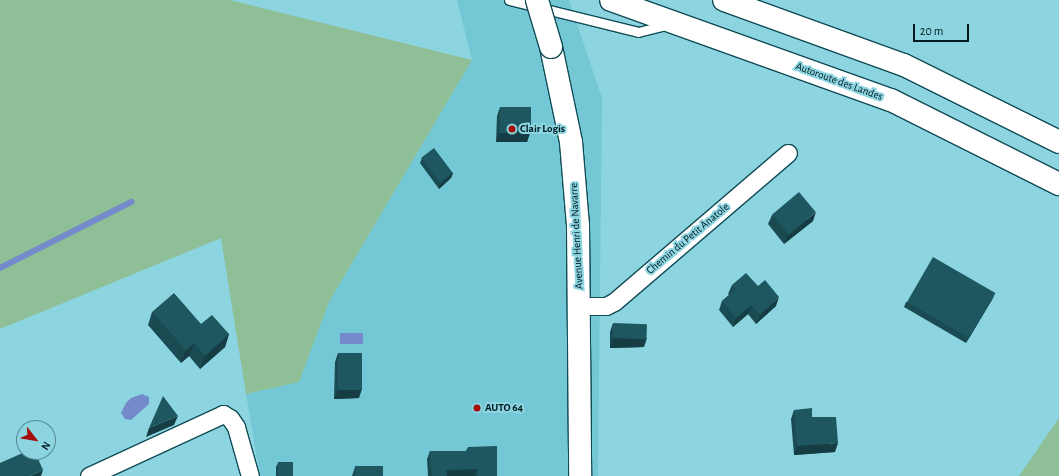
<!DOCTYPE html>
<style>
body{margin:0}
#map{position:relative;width:1059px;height:476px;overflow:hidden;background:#8bd4e0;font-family:"Alegreya Sans",sans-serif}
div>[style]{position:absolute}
.built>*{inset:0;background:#74c8d6}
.green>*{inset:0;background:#8fbf96}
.water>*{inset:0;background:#748aca;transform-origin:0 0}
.stream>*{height:5.5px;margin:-2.75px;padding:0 2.75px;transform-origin:2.75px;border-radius:2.75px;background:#748aca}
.roads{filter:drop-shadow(1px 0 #104c55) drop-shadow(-1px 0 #104c55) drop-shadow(0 1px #104c55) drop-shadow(0 -1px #104c55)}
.service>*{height:9px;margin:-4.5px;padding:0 4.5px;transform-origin:4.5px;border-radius:4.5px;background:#fff}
.minor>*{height:17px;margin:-8.5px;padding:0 8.5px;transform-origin:8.5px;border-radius:8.5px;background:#fff}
.primary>*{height:22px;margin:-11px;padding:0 11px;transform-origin:11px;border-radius:11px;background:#fff}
.motorway>*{height:22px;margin:-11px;padding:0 11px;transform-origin:11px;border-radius:11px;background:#fff}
.bridges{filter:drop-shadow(1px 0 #104c55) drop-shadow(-1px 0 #104c55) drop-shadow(0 1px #104c55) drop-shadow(0 -1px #104c55)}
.primary-bridge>*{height:22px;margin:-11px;padding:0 11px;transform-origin:11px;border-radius:11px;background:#fff}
.wall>*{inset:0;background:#1a4b53}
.shaded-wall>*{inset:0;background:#153d43}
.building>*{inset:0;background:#1e5760;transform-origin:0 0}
.dots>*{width:11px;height:11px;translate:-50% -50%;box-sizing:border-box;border:2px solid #8bd4e0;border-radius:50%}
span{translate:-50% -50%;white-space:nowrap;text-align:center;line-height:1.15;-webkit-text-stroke:4px #8bd4e0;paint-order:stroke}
.street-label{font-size:11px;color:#00191e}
.poi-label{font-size:11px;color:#00191e;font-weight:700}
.left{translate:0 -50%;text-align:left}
.north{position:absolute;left:16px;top:420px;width:40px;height:40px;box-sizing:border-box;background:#8bd4e0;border:1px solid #538992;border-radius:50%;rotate:121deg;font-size:11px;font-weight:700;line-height:16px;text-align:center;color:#00191e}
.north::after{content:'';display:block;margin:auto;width:14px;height:18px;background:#a40d09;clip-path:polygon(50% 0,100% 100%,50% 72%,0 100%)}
.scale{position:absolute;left:913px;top:24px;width:56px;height:18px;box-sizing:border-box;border:2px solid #00191e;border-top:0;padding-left:5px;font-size:12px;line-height:14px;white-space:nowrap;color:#00191e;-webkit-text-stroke:3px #8bd4e0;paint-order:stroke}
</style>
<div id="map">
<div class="built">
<div style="clip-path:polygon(457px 0,569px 0,602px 98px,598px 476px,260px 476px,246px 394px,299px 382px,329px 302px,472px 60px)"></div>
</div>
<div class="green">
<div style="clip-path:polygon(0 0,230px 0,472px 60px,329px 302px,299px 382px,246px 394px,221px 238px,0 329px)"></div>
<div style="clip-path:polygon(1059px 418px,1059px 476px,1019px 476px)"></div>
</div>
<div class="water">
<div style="left:340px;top:333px;width:23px;height:11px"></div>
<div style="clip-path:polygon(142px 394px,149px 397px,149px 404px,131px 420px,125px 419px,121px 413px,126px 403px,131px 398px)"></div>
</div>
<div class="stream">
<div style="left:0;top:268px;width:147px;rotate:-26.7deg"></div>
</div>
<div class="roads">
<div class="service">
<div style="left:509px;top:0;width:133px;rotate:13.9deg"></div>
<div style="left:638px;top:32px;width:30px;rotate:-14deg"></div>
</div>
<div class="minor">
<div style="left:579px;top:306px;width:27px"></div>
<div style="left:606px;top:306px;width:9px;rotate:-27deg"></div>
<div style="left:614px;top:302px;width:229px;rotate:-40.6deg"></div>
<div style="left:89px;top:476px;width:148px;rotate:-24.8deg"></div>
<div style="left:223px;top:414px;width:8px;rotate:30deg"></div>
<div style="left:230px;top:418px;width:11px;rotate:56deg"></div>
<div style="left:236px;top:427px;width:51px;rotate:74.1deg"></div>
</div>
<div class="primary">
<div style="left:551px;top:47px;width:97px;rotate:78.1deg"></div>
<div style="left:571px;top:142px;width:83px;rotate:85.2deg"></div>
<div style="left:578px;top:225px;width:251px;rotate:89.5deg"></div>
</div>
<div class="motorway">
<div style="left:611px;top:0;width:297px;rotate:19.7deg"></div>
<div style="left:891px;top:100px;width:188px;rotate:26.6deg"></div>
<div style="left:724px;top:0;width:191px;rotate:19.9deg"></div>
<div style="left:904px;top:65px;width:173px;rotate:26.4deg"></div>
</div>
</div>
<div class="bridges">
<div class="primary-bridge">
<div style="left:537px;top:0;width:49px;rotate:73.4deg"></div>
</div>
</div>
<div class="wall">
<div style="clip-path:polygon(500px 107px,530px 133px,527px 142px,496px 142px,497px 116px)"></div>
<div style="clip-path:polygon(422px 158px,453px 173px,451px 178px,439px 189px,420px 163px)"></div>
<div style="clip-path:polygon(772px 215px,813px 221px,784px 244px,768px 224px)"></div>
<div style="clip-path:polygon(732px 285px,758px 286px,776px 306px,756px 324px,748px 314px,733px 327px,719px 310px,722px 301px,729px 295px,728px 294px)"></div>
<div style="clip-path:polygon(993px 298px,966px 343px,904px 307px,906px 302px)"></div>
<div style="clip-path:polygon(152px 312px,201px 324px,229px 334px,225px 347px,200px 369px,189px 356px,181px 363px,148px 325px)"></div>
<div style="clip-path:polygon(613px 323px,644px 347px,610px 348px,610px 332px)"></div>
<div style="clip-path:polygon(338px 353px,359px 398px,334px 399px,335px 362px)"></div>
<div style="clip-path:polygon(794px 410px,812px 417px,835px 452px,794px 455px,791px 419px)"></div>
<div style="clip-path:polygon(468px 447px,497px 476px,428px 476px,427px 459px,430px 451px,466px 451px)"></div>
<div style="clip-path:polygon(278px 463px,293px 476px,276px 476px,276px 467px)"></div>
<div style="clip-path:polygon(355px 467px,383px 476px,352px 476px)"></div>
</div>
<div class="shaded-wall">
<div style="clip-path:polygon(499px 133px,530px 133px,527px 142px,496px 142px)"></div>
<div style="clip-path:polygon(453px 173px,451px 178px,439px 189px,440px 184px)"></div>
<div style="clip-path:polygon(816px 212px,813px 221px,784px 244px,788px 235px)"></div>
<div style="clip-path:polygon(995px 293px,993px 298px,966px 343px,968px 339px)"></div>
<div style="clip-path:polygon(779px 297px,776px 306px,756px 324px,760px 315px)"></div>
<div style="clip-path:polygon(752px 305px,748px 314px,733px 327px,736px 318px)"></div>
<div style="clip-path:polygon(229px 334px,225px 347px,200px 369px,205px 356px)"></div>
<div style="clip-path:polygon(613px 338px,647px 338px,644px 347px,610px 348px)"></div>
<div style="clip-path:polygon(194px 343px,189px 356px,181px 363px,186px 350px)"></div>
<div style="clip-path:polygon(362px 389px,359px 398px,334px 399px,338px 390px)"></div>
<div style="clip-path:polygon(178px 416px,174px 425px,146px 437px,149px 428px)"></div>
<div style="clip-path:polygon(838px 443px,835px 452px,794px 455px,797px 446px)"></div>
<div style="clip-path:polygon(477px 469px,475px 476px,444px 476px,446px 470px)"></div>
<div style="clip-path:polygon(43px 470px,41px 476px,30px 476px)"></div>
</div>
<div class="building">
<div style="left:500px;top:107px;width:31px;height:26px"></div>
<div style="left:434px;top:148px;width:31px;height:16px;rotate:53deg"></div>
<div style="left:799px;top:192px;width:26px;height:35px;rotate:50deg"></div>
<div style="left:933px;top:257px;width:72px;height:52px;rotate:30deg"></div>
<div style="clip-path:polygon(746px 273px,758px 286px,765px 280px,779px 297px,760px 315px,752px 305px,736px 318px,722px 301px,736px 289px,732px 285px)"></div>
<div style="clip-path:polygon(174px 293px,201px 324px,212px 315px,229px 334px,205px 356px,194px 343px,186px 350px,152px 312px)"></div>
<div style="left:613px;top:323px;width:34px;height:15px;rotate:2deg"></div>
<div style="left:338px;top:353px;width:24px;height:37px"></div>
<div style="clip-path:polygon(163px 396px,178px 416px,149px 428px)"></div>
<div style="clip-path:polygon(812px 408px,812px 417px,836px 417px,838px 443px,797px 446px,794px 410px)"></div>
<div style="clip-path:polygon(497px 446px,497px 476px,478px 476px,477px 469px,446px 470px,447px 476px,432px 476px,430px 451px,468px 451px,468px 447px)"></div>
<div style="clip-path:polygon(25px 452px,35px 452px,43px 470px,30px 476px,0 476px,0 463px)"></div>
<div style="left:293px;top:462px;width:14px;height:15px;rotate:90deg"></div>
<div style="left:383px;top:466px;width:10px;height:28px;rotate:90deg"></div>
</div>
<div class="dots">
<div style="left:512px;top:129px;background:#a40d09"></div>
<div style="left:477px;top:408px;background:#a40d09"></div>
</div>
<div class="street-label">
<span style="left:839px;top:82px;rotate:20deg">Autoroute des Landes</span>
<span style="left:577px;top:236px;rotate:-93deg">Avenue Henri de Navarre</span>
<span style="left:688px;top:239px;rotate:-40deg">Chemin du Petit Anatole</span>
</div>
<div class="poi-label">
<span class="left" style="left:520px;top:129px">Clair Logis</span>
<span class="left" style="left:485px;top:408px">AUTO 64</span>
</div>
<div class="north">N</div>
<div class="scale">20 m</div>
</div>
